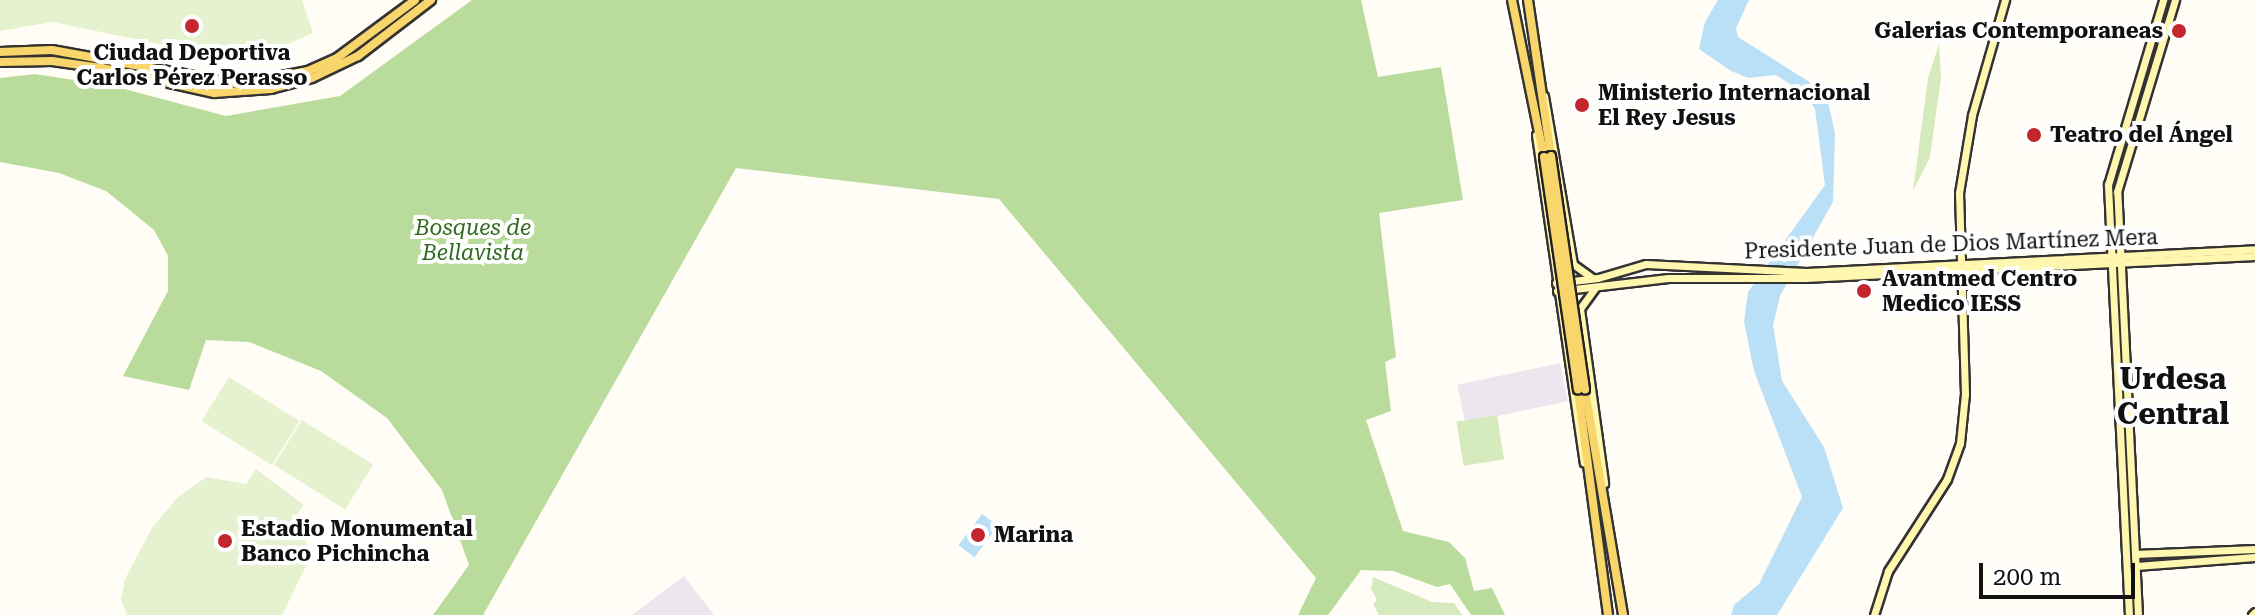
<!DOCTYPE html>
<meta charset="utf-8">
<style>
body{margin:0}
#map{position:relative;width:2255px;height:615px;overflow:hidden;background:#fffdf5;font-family:"Roboto Serif",serif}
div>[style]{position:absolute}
.industrial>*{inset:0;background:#eee6ef;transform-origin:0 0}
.green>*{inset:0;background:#d5ebbd;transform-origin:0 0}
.forest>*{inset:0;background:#b9dc9c}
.pitch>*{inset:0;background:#e6f2cf;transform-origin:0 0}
.water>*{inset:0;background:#b9e0f7;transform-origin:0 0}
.roads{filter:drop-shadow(2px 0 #333) drop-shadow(-2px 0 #333) drop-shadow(0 2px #333) drop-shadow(0 -2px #333)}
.secondary>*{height:7px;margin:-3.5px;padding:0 3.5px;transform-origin:3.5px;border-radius:3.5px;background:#fff6b0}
.primary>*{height:8px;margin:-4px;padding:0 4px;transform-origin:4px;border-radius:4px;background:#f9d66b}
.bridges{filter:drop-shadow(2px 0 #222) drop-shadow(-2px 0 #222) drop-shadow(0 2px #222) drop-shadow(0 -2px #222)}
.primary-bridge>*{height:8px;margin:-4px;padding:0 4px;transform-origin:4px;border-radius:4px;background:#f9d66b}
.dots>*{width:22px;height:22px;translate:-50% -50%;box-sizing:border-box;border:4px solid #fff;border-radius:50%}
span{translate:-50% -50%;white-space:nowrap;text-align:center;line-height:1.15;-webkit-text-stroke:8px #fff;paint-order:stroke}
.poi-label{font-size:22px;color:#111;font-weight:700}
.right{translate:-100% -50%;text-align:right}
.left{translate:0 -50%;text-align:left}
.park-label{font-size:22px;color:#2f6b1f;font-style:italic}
.street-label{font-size:22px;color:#111}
.district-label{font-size:30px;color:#111;font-weight:700}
.scale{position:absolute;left:1979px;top:563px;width:156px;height:36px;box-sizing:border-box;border:4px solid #111;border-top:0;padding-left:10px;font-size:24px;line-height:28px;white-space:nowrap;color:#111;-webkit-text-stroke:6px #fff;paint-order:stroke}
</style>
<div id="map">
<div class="industrial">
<div style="left:1560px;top:363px;width:39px;height:105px;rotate:78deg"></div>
<div style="clip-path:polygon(684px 576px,714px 615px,632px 615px)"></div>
</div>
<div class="green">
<div style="clip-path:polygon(1939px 44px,1941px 78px,1930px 157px,1913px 191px,1928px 78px)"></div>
<div style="left:1497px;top:415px;width:45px;height:41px;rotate:81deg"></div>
<div style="clip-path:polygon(1373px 577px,1432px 602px,1454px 603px,1462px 615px,1379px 615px,1373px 604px,1377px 600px,1371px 589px)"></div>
</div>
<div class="forest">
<div style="clip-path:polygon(472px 0,1361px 0,1378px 77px,1441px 67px,1463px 200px,1379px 213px,1396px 357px,1385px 362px,1391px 411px,1366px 420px,1403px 531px,1449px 542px,1465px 558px,1474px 591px,1492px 588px,1505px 615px,1471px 615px,1450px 584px,1437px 587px,1393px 571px,1361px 570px,1328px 615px,1298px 615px,1316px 578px,999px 199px,736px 168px,483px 615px,433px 615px,469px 565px,442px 490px,387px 418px,321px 371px,249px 342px,206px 340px,189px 390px,123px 376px,168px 291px,168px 256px,154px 230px,106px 191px,59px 173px,0 162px,0 78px,35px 74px,113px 86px,226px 116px,340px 96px)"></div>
</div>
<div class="pitch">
<div style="clip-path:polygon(0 0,302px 0,313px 33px,286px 45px,242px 51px,159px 44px,52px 22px,0 31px)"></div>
<div style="left:229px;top:377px;width:83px;height:52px;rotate:32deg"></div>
<div style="left:302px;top:420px;width:84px;height:53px;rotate:32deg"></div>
<div style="clip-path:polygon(256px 469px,304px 505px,293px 519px,308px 546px,308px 562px,282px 615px,127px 615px,121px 599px,125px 579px,152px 528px,177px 498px,206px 477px,246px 484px)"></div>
</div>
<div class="water">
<div style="clip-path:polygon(1718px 0,1749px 0,1736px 28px,1738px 37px,1808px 81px,1828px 101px,1835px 134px,1833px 202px,1780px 296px,1773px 325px,1782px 381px,1824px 447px,1843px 508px,1777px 615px,1731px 615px,1734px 605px,1759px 584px,1802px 497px,1754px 371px,1744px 322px,1748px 292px,1825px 185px,1815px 109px,1804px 93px,1776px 75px,1748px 78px,1731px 71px,1699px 49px,1705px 22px)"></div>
<div style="left:982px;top:514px;width:20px;height:39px;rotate:37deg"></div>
</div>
<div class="roads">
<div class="secondary">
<div style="left:1544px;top:96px;width:170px;rotate:80.2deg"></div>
<div style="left:1573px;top:264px;width:24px;rotate:36deg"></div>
<div style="left:1536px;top:135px;width:331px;rotate:81.7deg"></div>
<div style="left:1556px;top:283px;width:42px;rotate:-6.8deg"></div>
<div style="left:1598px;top:278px;width:50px;rotate:-16.3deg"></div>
<div style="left:1646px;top:264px;width:160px;rotate:2.9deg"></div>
<div style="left:1806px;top:272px;width:450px;rotate:-2.9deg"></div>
<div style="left:1595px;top:288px;width:26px;rotate:126deg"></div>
<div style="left:1580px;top:309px;width:176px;rotate:82.1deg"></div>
<div style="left:1557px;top:291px;width:112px;rotate:-6.7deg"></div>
<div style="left:1668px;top:278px;width:137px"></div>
<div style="left:1805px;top:278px;width:451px;rotate:-2.8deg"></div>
<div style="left:2135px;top:554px;width:120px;rotate:-2.4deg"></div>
<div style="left:2136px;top:566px;width:119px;rotate:-4.3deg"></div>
<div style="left:1874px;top:615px;width:46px;rotate:-72.3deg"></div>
<div style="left:1888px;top:571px;width:109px;rotate:-57.3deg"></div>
<div style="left:1947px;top:479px;width:38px;rotate:-70deg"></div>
<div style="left:1960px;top:443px;width:49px;rotate:-84.2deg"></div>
<div style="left:1965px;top:394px;width:201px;rotate:-91.7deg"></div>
<div style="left:1959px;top:193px;width:79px;rotate:-80.5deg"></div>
<div style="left:1972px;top:115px;width:120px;rotate:-74deg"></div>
<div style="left:2129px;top:615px;width:431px;rotate:-92.8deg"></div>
<div style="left:2108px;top:185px;width:193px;rotate:-73.4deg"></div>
<div style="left:2138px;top:615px;width:424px;rotate:-92.8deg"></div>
<div style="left:2117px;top:192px;width:201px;rotate:-73.2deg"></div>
<div style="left:2252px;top:615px;width:4px;rotate:-45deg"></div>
</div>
<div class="primary">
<div style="left:1512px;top:0;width:160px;rotate:78.5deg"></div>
<div style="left:1528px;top:0;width:158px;rotate:81.6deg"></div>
<div style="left:0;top:52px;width:52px;rotate:-2.2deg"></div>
<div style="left:52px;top:50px;width:190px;rotate:10.3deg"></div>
<div style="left:239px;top:84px;width:70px;rotate:-10.7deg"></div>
<div style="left:308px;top:71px;width:32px;rotate:-24deg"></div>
<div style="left:337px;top:58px;width:97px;rotate:-36.6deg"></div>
<div style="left:0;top:62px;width:52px;rotate:-1.1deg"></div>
<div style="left:52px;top:61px;width:50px;rotate:8deg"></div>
<div style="left:102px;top:68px;width:115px;rotate:12.6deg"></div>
<div style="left:214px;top:93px;width:57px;rotate:-4deg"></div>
<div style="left:271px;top:89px;width:42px;rotate:-15deg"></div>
<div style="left:312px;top:78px;width:51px;rotate:-25.6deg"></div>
<div style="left:358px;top:56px;width:92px;rotate:-37.5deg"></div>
<div style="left:1578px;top:390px;width:227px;rotate:82.4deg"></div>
<div style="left:1585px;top:390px;width:228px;rotate:80.4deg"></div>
</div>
</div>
<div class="bridges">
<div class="primary-bridge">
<div style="left:1551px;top:156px;width:236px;rotate:81.7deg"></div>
<div style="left:1544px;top:157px;width:235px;rotate:81.7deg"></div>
</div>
</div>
<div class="dots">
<div style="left:192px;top:26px;background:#c4262e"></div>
<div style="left:2179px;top:31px;background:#c4262e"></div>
<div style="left:1582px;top:105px;background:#c4262e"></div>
<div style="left:2034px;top:135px;background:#c4262e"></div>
<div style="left:1864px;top:291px;background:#c4262e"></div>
<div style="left:978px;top:535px;background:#c4262e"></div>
<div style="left:225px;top:541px;background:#c4262e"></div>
</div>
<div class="poi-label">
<span class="right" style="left:2163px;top:31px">Galerias Contemporaneas</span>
<span style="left:192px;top:65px">Ciudad Deportiva<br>Carlos Pérez Perasso</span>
<span class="left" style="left:1598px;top:105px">Ministerio Internacional<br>El Rey Jesus</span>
<span class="left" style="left:2050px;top:135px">Teatro del Ángel</span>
<span class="left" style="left:1882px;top:291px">Avantmed Centro<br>Medico IESS</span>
<span class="left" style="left:241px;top:541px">Estadio Monumental<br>Banco Pichincha</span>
<span class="left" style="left:994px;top:535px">Marina</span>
</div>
<div class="park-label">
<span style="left:473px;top:240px">Bosques de<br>Bellavista</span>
</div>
<div class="street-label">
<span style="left:1951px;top:244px;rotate:-2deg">Presidente Juan de Dios Martínez Mera</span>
</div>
<div class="district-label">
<span style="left:2173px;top:396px">Urdesa<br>Central</span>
</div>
<div class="scale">200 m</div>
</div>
